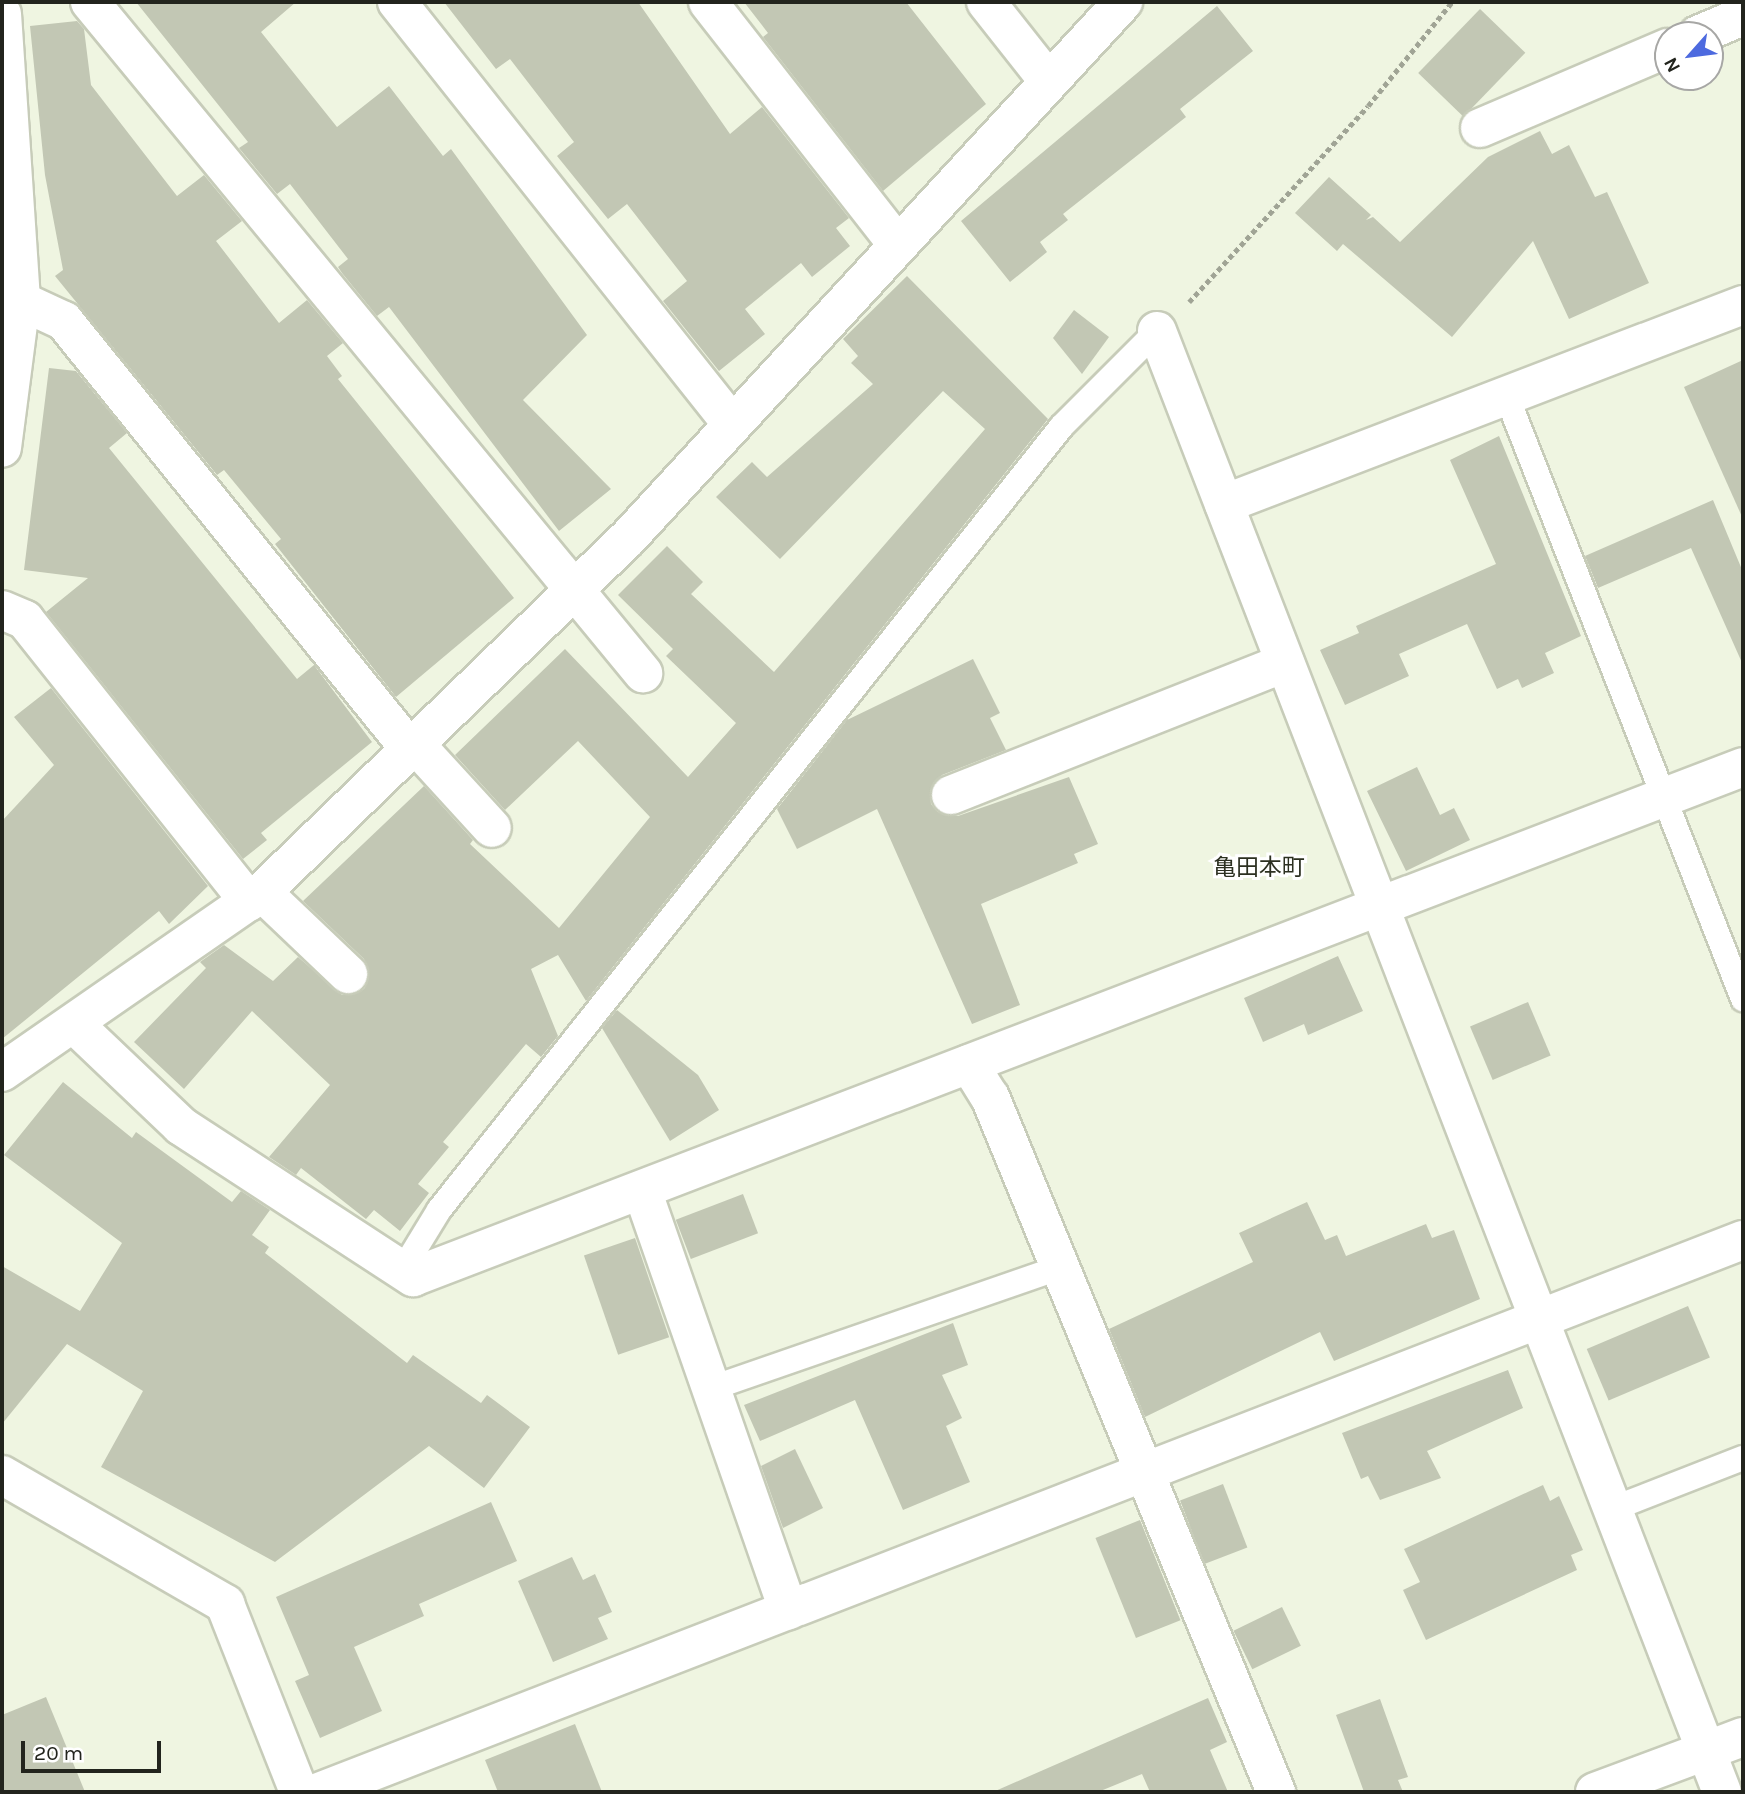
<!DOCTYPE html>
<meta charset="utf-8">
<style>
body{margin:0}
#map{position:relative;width:1745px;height:1794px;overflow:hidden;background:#eff5e1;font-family:Karla,"Noto Sans JP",sans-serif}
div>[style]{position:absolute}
.building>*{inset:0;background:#c2c7b4;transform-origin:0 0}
.path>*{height:4.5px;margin-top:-2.25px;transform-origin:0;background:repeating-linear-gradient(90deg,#a0a495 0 5px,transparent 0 8.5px)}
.roads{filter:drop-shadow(2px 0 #c7ccb9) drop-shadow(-2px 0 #c7ccb9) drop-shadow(0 2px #c7ccb9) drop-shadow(0 -2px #c7ccb9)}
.service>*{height:24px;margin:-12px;padding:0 12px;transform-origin:12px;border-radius:12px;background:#fff}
.minor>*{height:38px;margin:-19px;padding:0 19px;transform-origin:19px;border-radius:19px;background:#fff}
.tertiary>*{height:38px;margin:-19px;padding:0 19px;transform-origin:19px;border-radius:19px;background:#fff}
span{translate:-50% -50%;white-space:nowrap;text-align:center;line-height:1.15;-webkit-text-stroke:6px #fff;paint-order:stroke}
.quarter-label{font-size:23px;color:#2c3021}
.frame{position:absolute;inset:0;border:4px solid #22241d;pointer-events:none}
.north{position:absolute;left:1654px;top:21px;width:70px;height:70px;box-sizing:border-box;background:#fff;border:2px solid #a7a7a5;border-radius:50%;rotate:242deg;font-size:19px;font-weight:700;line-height:28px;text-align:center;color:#22241d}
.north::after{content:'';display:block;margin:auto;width:24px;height:32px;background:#4d6adf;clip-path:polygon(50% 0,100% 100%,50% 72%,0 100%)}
.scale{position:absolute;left:21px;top:1741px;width:140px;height:32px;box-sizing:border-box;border:4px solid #22241d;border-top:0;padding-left:9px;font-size:21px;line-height:24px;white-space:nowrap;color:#22241d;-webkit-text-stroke:5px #fff;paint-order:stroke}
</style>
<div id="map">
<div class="building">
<div style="clip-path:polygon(136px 2px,296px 2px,261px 32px,337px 127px,389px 86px,443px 156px,451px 149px,587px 335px,523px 400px,611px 489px,559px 531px,389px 307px,377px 316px,342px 273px,338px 267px,348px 259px,290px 184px,277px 194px,239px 148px,248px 142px)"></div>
<div style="clip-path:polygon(444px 2px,638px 2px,730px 134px,762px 107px,849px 218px,836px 228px,850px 246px,812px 277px,801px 263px,745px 309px,765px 334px,719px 371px,663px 301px,687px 281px,627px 204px,608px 219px,557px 156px,574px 142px,510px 59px,496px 69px)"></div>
<div style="clip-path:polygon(744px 2px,906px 2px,986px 104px,883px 191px,763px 37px,768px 33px)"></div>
<div style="clip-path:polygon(1217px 6px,1253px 51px,1180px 109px,1186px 117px,1063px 214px,1068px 220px,1040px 242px,1047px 252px,1010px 282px,961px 221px)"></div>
<div style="left:1480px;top:9px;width:63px;height:89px;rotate:44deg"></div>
<div style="clip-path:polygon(77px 21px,84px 29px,91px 85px,177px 196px,204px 175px,242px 221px,216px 241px,279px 323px,307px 300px,343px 343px,327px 356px,342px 376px,338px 379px,514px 598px,396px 697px,275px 544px,281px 539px,224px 470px,217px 475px,55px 276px,63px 270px,45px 175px,30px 26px)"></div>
<div style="clip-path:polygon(1540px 131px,1552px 154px,1569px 145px,1595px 197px,1607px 192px,1649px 283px,1569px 319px,1533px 241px,1452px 337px,1343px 244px,1337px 251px,1295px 213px,1329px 177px,1371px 215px,1366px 220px,1373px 217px,1400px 242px,1488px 157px)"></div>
<div style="clip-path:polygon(907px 276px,1048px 419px,586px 1001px,558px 955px,531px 969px,558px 1036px,541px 1057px,526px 1044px,443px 1142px,449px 1147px,418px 1184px,429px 1193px,400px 1231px,374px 1210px,366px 1219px,301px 1168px,296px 1175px,269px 1157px,330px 1085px,252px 1011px,184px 1089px,134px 1042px,206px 968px,200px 962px,224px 945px,273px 981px,298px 957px,342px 995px,364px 989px,369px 978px,364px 959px,303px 901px,424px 786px,473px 840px,470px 844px,559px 928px,650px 817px,578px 741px,505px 810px,455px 755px,565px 649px,688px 777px,736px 723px,666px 656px,673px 649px,618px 595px,667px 546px,703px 582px,691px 594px,774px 672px,985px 429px,943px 391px,780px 559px,716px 497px,752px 462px,767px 477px,873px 384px,851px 363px,858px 356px,843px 339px)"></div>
<div style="clip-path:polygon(1074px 310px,1109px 337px,1082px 374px,1053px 338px)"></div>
<div style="clip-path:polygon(1743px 360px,1743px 519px,1684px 387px)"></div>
<div style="clip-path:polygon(49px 368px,76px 371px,127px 433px,109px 448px,297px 679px,314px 665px,372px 742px,261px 833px,267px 840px,243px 859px,46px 612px,88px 578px,24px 570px)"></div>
<div style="clip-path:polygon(1499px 436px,1581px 636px,1545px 653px,1554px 673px,1522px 688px,1518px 679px,1497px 689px,1467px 624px,1399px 654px,1409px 676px,1345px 705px,1320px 650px,1359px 633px,1356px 626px,1496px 564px,1450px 460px)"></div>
<div style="clip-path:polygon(1713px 500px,1743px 572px,1743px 665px,1691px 548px,1598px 588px,1585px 556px)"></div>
<div style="clip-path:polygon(973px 659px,1000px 713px,990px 718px,1006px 750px,942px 775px,930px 791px,931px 804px,938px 812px,958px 816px,1069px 777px,1098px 844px,1074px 854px,1078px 863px,981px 904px,1020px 1005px,972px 1024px,877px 809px,797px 849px,777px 809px,847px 720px)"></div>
<div style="clip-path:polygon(51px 688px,208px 886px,169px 924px,159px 911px,2px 1039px,2px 821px,54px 765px,14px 717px)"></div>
<div style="clip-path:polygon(1417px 767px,1440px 815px,1454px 808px,1470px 840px,1406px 871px,1367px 791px)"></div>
<div style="clip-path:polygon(1338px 956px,1363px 1011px,1308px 1035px,1304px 1024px,1263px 1042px,1244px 998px)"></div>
<div style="left:1528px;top:1002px;width:58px;height:63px;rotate:67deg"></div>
<div style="clip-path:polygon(617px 1010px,698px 1075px,719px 1110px,670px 1141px,602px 1028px)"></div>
<div style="clip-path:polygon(63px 1082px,132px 1138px,136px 1132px,232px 1202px,241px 1191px,270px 1210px,252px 1235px,269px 1247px,265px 1253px,407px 1363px,413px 1355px,481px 1403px,487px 1395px,530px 1427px,484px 1488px,429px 1446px,275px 1562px,101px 1467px,143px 1391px,67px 1344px,2px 1424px,2px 1266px,80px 1311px,122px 1243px,4px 1155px)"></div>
<div style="left:743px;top:1194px;width:42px;height:72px;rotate:69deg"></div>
<div style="clip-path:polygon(1307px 1202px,1325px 1240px,1337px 1235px,1346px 1256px,1426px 1224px,1432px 1238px,1454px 1230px,1480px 1299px,1334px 1361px,1320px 1332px,1145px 1417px,1109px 1329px,1253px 1262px,1239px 1233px)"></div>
<div style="left:635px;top:1238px;width:105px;height:54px;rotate:71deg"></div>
<div style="left:1688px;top:1306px;width:56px;height:110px;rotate:67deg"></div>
<div style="clip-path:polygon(953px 1323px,968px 1365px,942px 1375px,962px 1418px,946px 1426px,970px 1482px,903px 1510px,855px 1400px,760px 1441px,744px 1405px)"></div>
<div style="clip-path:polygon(1508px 1370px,1523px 1408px,1427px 1451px,1441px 1478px,1380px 1500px,1368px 1476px,1361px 1479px,1342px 1433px)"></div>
<div style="clip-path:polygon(795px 1449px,823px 1508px,783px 1528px,761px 1466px)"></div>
<div style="left:1223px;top:1484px;width:68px;height:46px;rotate:69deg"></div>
<div style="clip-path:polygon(1543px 1485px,1550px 1501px,1559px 1496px,1583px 1550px,1571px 1555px,1577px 1570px,1426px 1640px,1403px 1590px,1420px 1582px,1404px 1549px)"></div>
<div style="clip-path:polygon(491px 1502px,517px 1561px,419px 1604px,424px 1616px,354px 1647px,382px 1711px,320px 1738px,295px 1681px,309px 1675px,276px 1597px)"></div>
<div style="left:1140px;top:1520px;width:108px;height:48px;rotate:68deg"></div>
<div style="clip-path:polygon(572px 1557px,583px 1580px,595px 1574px,612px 1612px,598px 1618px,608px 1639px,553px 1662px,518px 1581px)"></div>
<div style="left:1282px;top:1607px;width:43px;height:54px;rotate:64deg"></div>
<div style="clip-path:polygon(46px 1697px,85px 1792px,2px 1792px,2px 1715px)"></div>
<div style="clip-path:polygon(1208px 1698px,1227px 1742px,1210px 1750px,1228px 1792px,1150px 1792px,1142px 1774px,1098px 1792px,993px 1792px)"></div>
<div style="clip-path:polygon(1380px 1699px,1408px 1777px,1398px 1780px,1403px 1792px,1364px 1792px,1336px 1715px)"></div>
<div style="clip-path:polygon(575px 1724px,602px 1792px,498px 1792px,485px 1760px)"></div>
</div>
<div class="path">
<div style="left:1189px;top:302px;width:265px;rotate:-47.6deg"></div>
<div style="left:1368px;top:106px;width:134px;rotate:-51.1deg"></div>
</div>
<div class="roads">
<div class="service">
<div style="left:1507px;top:397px;width:647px;rotate:68.59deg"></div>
<div style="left:400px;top:1274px;width:75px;rotate:-58.6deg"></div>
<div style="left:439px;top:1210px;width:1001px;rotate:-51.53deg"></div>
<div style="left:1062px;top:426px;width:134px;rotate:-45deg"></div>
<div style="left:715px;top:1387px;width:361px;rotate:-19.1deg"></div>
<div style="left:1612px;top:1509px;width:141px;rotate:-21.3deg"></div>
</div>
<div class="minor">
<div style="left:90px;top:2px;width:870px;rotate:50.51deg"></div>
<div style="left:397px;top:2px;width:539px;rotate:51.56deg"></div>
<div style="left:708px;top:2px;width:306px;rotate:52deg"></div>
<div style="left:986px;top:2px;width:97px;rotate:51.7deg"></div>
<div style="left:1698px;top:35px;width:49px;rotate:-22.9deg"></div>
<div style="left:1480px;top:128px;width:204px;rotate:-23.1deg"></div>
<div style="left:21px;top:301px;width:47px;rotate:24.9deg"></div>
<div style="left:64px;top:321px;width:549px;rotate:51.06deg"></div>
<div style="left:1157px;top:331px;width:1566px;rotate:68.86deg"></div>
<div style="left:1224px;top:504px;width:556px;rotate:-20.98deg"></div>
<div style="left:2px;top:610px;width:25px;rotate:23deg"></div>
<div style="left:25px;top:620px;width:360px;rotate:51.5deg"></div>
<div style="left:414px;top:743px;width:115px;rotate:47.5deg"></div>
<div style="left:951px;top:795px;width:359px;rotate:-21.6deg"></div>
<div style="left:262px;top:892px;width:119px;rotate:43.6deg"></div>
<div style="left:74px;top:1024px;width:148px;rotate:43.6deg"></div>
<div style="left:181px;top:1126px;width:277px;rotate:33.1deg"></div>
<div style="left:413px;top:1277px;width:1424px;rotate:-20.98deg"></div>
<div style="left:969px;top:1064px;width:39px;rotate:58deg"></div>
<div style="left:990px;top:1097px;width:752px;rotate:67.63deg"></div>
<div style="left:2px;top:1072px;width:316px;rotate:-34.7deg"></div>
<div style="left:262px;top:892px;width:509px;rotate:-44.05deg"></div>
<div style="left:628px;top:538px;width:730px;rotate:-47.28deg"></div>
<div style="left:642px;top:1190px;width:445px;rotate:70.8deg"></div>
<div style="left:2px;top:1475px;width:258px;rotate:30deg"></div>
<div style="left:225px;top:1604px;width:202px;rotate:68.5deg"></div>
<div style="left:319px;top:1792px;width:1527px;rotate:-21.19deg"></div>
<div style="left:1595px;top:1792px;width:158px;rotate:-20.4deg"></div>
</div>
<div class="tertiary">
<div style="left:2px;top:14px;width:288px;rotate:86.2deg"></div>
<div style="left:21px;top:301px;width:148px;rotate:97.4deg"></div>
</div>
</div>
<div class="quarter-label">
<span style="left:1259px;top:868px">亀田本町</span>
</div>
<div class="frame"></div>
<div class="north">N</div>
<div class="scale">20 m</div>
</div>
